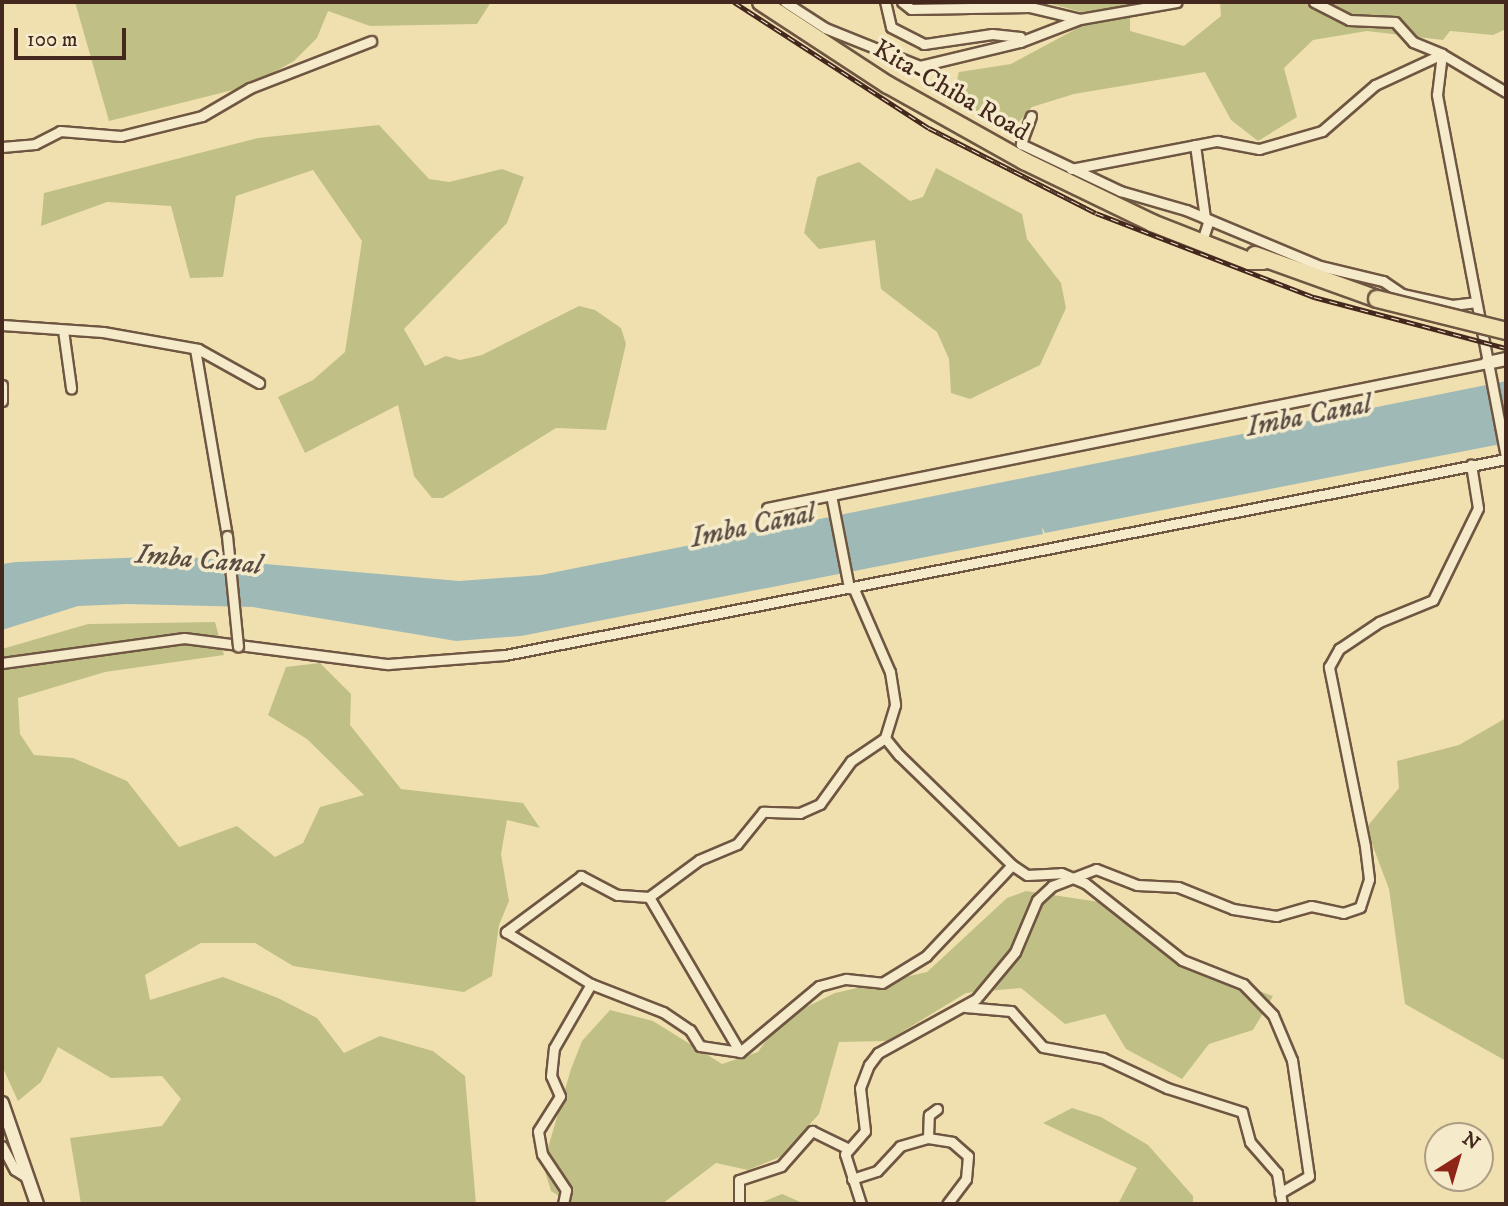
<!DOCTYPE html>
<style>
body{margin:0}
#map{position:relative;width:1508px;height:1206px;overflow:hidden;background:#f0e0af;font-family:"IM FELL DW Pica",serif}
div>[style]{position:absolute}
.green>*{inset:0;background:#c0c086}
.water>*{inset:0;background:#9fbab6}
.roads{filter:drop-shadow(2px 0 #6f5642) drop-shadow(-2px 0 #6f5642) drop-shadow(0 2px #6f5642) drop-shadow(0 -2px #6f5642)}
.street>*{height:9px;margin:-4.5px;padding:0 4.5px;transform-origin:4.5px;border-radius:4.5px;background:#f5ebcb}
.secondary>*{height:12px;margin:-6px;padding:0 6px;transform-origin:6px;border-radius:6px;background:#f5ebcb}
.highway>*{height:16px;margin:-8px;padding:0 8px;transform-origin:8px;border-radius:8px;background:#f0e0af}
.rail>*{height:5px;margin-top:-2.5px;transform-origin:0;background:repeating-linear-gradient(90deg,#f5ebcb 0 8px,#44281d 0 16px);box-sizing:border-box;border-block:2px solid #44281d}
.bridges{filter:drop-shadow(2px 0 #6f5642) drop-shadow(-2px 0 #6f5642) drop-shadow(0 2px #6f5642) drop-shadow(0 -2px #6f5642)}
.street-bridge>*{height:9px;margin:-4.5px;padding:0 4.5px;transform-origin:4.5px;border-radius:4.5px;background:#f5ebcb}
.highway-bridge>*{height:16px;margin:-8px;padding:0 8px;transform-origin:8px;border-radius:8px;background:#f0e0af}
span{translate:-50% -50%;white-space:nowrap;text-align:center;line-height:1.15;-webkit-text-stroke:7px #f5ebcb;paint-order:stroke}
.street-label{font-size:26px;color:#44281d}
.water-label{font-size:28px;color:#5b4c43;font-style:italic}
.frame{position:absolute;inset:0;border:4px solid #44281d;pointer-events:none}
.north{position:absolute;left:1424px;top:1122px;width:70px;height:70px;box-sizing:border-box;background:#f5ebcb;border:2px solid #ae9d85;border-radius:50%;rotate:37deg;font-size:19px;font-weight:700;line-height:28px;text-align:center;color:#44281d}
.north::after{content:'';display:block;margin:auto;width:24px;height:32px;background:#8f2418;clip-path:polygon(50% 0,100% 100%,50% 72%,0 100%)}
.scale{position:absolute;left:14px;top:28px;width:112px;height:32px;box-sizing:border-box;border:4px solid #44281d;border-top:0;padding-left:9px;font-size:21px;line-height:24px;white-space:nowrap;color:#44281d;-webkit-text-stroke:5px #f5ebcb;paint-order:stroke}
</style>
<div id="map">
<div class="green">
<div style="clip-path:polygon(75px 2px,491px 2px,477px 24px,370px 26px,328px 11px,317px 38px,294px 61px,249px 86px,109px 121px)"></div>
<div style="clip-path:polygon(1044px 2px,1137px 2px,1130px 5px,1130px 31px,1184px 46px,1221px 16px,1220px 2px,1506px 2px,1506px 29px,1493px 35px,1450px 31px,1443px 40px,1367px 31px,1313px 40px,1284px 68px,1297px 117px,1258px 141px,1231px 120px,1205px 72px,1074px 94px,1032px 107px,1013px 129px,952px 99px,959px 72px,1011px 64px,1087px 23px,1089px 14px)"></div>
<div style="clip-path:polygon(379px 125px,429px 179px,449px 182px,502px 169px,524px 177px,507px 223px,404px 329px,425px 366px,446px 356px,460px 360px,482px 355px,579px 306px,595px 310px,621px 328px,626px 344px,606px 430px,556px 428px,443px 498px,432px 498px,414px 476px,398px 405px,305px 453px,278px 397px,313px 380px,345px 352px,362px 241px,313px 170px,236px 196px,223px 277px,190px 278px,171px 206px,107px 202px,41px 226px,44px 193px,258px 138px)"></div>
<div style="clip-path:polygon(859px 162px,910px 201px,923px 197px,936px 168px,1022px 214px,1027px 239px,1061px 283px,1066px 308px,1040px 365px,970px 399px,951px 393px,949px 359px,937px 332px,881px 289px,875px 240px,819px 249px,804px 233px,817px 177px)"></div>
<div style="clip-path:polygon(215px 622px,224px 655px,105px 672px,18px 698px,20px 734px,34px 755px,73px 758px,127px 781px,179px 847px,237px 826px,275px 857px,303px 843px,320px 807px,364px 795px,307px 739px,268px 715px,286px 667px,320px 663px,351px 694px,350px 725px,401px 789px,523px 803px,540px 828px,507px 820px,501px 854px,509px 901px,499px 925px,492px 976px,464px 992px,293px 966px,255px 943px,201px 943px,145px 975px,150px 1000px,223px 977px,278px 998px,317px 1018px,344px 1053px,380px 1036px,433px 1051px,465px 1076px,476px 1204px,81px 1204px,70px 1138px,162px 1126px,181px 1099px,162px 1076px,111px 1078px,58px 1047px,41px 1082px,18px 1101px,2px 1066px,2px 649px,88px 624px)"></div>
<div style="clip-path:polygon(1506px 718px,1506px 1061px,1405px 1004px,1389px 889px,1366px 828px,1399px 788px,1397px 761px,1459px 745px)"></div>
<div style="clip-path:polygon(1026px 891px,1113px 904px,1217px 975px,1273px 996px,1253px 1030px,1209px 1044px,1182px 1079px,1126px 1049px,1105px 1014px,1065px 1024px,1021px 988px,966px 993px,887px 1041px,839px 1042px,819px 1114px,780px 1157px,748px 1170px,716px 1163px,662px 1204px,572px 1204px,551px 1191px,543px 1165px,571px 1069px,582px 1041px,610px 1010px,653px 1021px,722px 1064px,758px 1052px,780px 1020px,835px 993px,927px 972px,1007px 898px)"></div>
<div style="clip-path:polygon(1072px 1108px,1101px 1117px,1148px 1145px,1193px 1196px,1193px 1204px,1118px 1204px,1137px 1168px,1043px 1123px)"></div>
<div style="clip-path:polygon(782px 1194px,805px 1204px,758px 1204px)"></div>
</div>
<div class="water">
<div style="clip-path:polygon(1506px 381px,1506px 443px,1045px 533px,1042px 527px,1043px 534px,521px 636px,456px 641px,253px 607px,127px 604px,78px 606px,2px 630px,2px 564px,16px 562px,176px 556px,459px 581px,541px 575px)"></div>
</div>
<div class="roads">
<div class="street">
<div style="left:785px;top:2px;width:48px;rotate:33deg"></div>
<div style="left:825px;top:28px;width:102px;rotate:21.8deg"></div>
<div style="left:920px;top:66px;width:103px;rotate:-13.5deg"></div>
<div style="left:1020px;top:42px;width:5px;rotate:-90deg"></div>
<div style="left:1020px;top:37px;width:28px;rotate:-174deg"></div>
<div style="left:992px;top:34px;width:69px;rotate:171.6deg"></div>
<div style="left:924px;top:44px;width:37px;rotate:-153deg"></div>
<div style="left:891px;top:27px;width:26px;rotate:-103deg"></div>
<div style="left:902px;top:2px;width:11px;rotate:38deg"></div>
<div style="left:911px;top:9px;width:119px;rotate:-1deg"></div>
<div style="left:1030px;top:7px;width:51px;rotate:13.5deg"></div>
<div style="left:1080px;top:19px;width:98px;rotate:-9.9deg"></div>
<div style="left:1314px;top:2px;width:39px;rotate:27deg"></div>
<div style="left:1349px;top:20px;width:46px;rotate:2.5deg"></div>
<div style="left:1395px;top:22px;width:27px;rotate:48deg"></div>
<div style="left:1413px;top:42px;width:31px;rotate:22deg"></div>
<div style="left:1442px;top:54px;width:41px;rotate:97deg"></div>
<div style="left:1437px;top:95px;width:369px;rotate:79.2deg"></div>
<div style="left:1020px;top:42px;width:64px;rotate:-21deg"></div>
<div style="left:1031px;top:116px;width:30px;rotate:110deg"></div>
<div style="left:1021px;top:144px;width:110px;rotate:25.4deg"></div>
<div style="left:1120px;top:191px;width:69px;rotate:16.1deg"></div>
<div style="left:1186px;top:210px;width:145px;rotate:22.7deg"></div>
<div style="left:1320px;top:266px;width:65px;rotate:13.4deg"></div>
<div style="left:1383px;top:281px;width:23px;rotate:34deg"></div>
<div style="left:1402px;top:294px;width:51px;rotate:12.4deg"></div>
<div style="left:1452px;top:305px;width:23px;rotate:-7deg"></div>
<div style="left:1195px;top:145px;width:74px;rotate:82.2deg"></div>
<div style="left:2px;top:147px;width:33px;rotate:-5deg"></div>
<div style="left:35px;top:144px;width:28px;rotate:-27deg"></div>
<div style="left:60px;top:131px;width:61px;rotate:4.7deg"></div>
<div style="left:121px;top:136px;width:83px;rotate:-13.9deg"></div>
<div style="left:202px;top:116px;width:56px;rotate:-30.3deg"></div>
<div style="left:250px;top:88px;width:130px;rotate:-21.2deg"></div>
<div style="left:1071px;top:169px;width:149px;rotate:-10.9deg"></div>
<div style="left:1217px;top:141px;width:43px;rotate:10.8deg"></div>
<div style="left:1259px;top:149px;width:66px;rotate:-15.9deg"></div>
<div style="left:1322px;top:131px;width:70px;rotate:-41deg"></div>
<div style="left:1375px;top:85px;width:74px;rotate:-24.8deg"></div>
<div style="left:1442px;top:54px;width:74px;rotate:30.7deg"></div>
<div style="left:1204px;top:235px;width:16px;rotate:-72deg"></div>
<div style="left:2px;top:325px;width:101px;rotate:4deg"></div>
<div style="left:103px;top:332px;width:97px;rotate:10.1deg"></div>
<div style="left:198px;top:349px;width:70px;rotate:29.1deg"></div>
<div style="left:63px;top:330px;width:59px;rotate:82.1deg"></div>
<div style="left:195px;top:349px;width:190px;rotate:80.3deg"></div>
<div style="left:2px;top:385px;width:16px;rotate:90deg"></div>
<div style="left:831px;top:495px;width:95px;rotate:79deg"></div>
<div style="left:767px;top:508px;width:734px;rotate:-11.39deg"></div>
<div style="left:853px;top:587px;width:93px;rotate:66.5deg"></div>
<div style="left:890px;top:672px;width:33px;rotate:81deg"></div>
<div style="left:895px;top:705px;width:34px;rotate:107deg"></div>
<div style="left:885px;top:738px;width:22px;rotate:51deg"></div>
<div style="left:899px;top:755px;width:158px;rotate:44.2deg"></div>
<div style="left:1012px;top:865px;width:18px;rotate:34deg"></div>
<div style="left:1027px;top:875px;width:34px;rotate:-3deg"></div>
<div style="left:1061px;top:873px;width:26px;rotate:23deg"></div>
<div style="left:1085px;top:883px;width:124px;rotate:38.4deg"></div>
<div style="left:1182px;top:960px;width:66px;rotate:21.5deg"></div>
<div style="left:1243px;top:984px;width:43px;rotate:45.9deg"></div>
<div style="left:1273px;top:1015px;width:49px;rotate:67.1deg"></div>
<div style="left:1292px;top:1060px;width:117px;rotate:81.7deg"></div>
<div style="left:1309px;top:1176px;width:34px;rotate:150deg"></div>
<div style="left:2px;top:663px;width:184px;rotate:-7.8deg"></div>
<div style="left:184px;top:638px;width:206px;rotate:7.3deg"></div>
<div style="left:388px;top:664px;width:117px;rotate:-4.4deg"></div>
<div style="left:505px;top:655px;width:1020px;rotate:-11.08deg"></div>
<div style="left:885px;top:738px;width:41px;rotate:145.9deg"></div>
<div style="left:851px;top:761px;width:53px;rotate:125.8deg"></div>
<div style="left:820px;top:804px;width:22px;rotate:156deg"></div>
<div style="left:800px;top:813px;width:37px;rotate:-178deg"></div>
<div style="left:763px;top:812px;width:41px;rotate:129.1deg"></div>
<div style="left:737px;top:844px;width:41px;rotate:157.2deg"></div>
<div style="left:699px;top:860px;width:62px;rotate:143.5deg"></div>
<div style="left:649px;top:897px;width:32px;rotate:-176deg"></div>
<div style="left:617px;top:895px;width:41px;rotate:-152.2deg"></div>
<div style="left:581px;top:876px;width:94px;rotate:143.3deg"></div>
<div style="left:506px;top:932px;width:100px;rotate:31.5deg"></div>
<div style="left:591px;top:984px;width:77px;rotate:21.3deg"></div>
<div style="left:663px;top:1012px;width:32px;rotate:34deg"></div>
<div style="left:690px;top:1030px;width:19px;rotate:58deg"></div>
<div style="left:700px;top:1046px;width:40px;rotate:8.5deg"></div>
<div style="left:740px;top:1052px;width:103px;rotate:-39.9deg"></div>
<div style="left:819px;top:986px;width:28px;rotate:-15deg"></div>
<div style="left:846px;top:979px;width:36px;rotate:6deg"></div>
<div style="left:882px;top:983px;width:52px;rotate:-31.5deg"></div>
<div style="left:926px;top:956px;width:125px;rotate:-46.6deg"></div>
<div style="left:649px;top:897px;width:180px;rotate:59.6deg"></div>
<div style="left:965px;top:1007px;width:46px;rotate:5deg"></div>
<div style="left:1011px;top:1011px;width:48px;rotate:48.4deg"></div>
<div style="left:1043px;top:1047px;width:61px;rotate:10.4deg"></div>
<div style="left:1103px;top:1058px;width:71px;rotate:25.1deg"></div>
<div style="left:1167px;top:1088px;width:79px;rotate:17.7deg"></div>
<div style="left:1242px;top:1112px;width:31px;rotate:75deg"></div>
<div style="left:1250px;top:1142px;width:41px;rotate:48.9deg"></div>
<div style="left:1277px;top:1173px;width:31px;rotate:81deg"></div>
<div style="left:928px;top:1138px;width:24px;rotate:9deg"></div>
<div style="left:952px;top:1142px;width:21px;rotate:41deg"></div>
<div style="left:968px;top:1156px;width:23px;rotate:95deg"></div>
<div style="left:966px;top:1179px;width:31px;rotate:127deg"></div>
<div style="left:2px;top:1146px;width:27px;rotate:62deg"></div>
<div style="left:15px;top:1170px;width:15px;rotate:32deg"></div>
<div style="left:852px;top:1179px;width:26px;rotate:-18deg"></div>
<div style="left:877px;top:1171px;width:34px;rotate:-47deg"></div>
<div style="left:900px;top:1146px;width:29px;rotate:-16deg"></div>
<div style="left:928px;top:1138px;width:23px;rotate:-88deg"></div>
<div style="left:929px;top:1115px;width:10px;rotate:-37deg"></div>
<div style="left:563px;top:1204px;width:14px;rotate:-78deg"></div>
<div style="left:566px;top:1190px;width:43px;rotate:-123.7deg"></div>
<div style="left:542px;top:1154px;width:23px;rotate:-100deg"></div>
<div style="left:538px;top:1131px;width:41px;rotate:-57.8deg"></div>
<div style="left:560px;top:1096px;width:22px;rotate:-114deg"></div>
<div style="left:551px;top:1076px;width:28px;rotate:-84deg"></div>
<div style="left:554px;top:1048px;width:74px;rotate:-60deg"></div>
<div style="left:739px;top:1204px;width:24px;rotate:-90deg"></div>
<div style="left:739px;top:1180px;width:44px;rotate:-18.4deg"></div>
<div style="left:781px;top:1166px;width:47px;rotate:-48.5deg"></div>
<div style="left:812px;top:1131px;width:39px;rotate:26deg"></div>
<div style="left:861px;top:1204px;width:52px;rotate:-107.7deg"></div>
<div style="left:845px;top:1154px;width:30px;rotate:-49deg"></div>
<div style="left:865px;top:1131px;width:43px;rotate:-96.6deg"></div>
<div style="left:860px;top:1088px;width:25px;rotate:-69deg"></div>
<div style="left:869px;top:1065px;width:15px;rotate:-53deg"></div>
<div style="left:878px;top:1053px;width:112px;rotate:-28.9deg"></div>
<div style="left:976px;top:999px;width:61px;rotate:-50.3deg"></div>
<div style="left:1015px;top:952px;width:56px;rotate:-67.1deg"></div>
<div style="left:1037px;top:900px;width:21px;rotate:-43deg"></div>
<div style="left:1052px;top:886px;width:47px;rotate:-21.1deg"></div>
<div style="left:1096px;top:869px;width:44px;rotate:21.3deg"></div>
<div style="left:1137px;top:885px;width:41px;rotate:2.8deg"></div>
<div style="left:1178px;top:887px;width:59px;rotate:21.8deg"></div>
<div style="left:1233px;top:909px;width:44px;rotate:9.2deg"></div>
<div style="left:1276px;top:916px;width:36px;rotate:-16deg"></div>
<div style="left:1311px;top:906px;width:33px;rotate:12deg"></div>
<div style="left:1343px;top:913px;width:18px;rotate:-19deg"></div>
<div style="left:1360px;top:907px;width:29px;rotate:-72deg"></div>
<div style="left:1369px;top:879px;width:33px;rotate:-97deg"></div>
<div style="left:1365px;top:846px;width:183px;rotate:-101.4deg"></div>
<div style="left:1329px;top:667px;width:21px;rotate:-61deg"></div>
<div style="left:1339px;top:649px;width:48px;rotate:-34deg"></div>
<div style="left:1379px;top:622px;width:58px;rotate:-22.2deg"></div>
<div style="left:1433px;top:600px;width:102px;rotate:-63.9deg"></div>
<div style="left:1478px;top:508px;width:44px;rotate:-99.2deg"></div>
</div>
<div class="secondary">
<div style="left:1487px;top:363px;width:19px;rotate:-12deg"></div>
<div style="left:2px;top:1103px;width:107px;rotate:70.9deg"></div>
</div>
<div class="highway">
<div style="left:761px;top:2px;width:152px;rotate:33.2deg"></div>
<div style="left:888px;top:85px;width:156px;rotate:29.2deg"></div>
<div style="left:1024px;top:161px;width:142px;rotate:25.8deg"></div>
<div style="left:1152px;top:223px;width:104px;rotate:21.4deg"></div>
<div style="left:1249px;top:261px;width:14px"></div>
<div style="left:1255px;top:255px;width:130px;rotate:19.8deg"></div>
</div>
</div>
<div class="rail">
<div style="left:734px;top:2px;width:232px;rotate:32.9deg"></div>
<div style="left:929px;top:128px;width:187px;rotate:27deg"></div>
<div style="left:1096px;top:213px;width:234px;rotate:21.1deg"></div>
<div style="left:1314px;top:297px;width:199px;rotate:14.9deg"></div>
</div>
<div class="bridges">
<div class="street-bridge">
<div style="left:227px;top:536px;width:111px;rotate:84.3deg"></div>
</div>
<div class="highway-bridge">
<div style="left:1377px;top:299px;width:133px;rotate:13.9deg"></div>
</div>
</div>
<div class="street-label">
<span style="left:951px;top:91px;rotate:30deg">Kita-Chiba Road</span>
</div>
<div class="water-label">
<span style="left:1309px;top:416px;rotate:-11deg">Imba Canal</span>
<span style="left:753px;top:526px;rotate:-12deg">Imba Canal</span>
<span style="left:199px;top:560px;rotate:5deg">Imba Canal</span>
</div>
<div class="frame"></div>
<div class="north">N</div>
<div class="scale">100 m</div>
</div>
